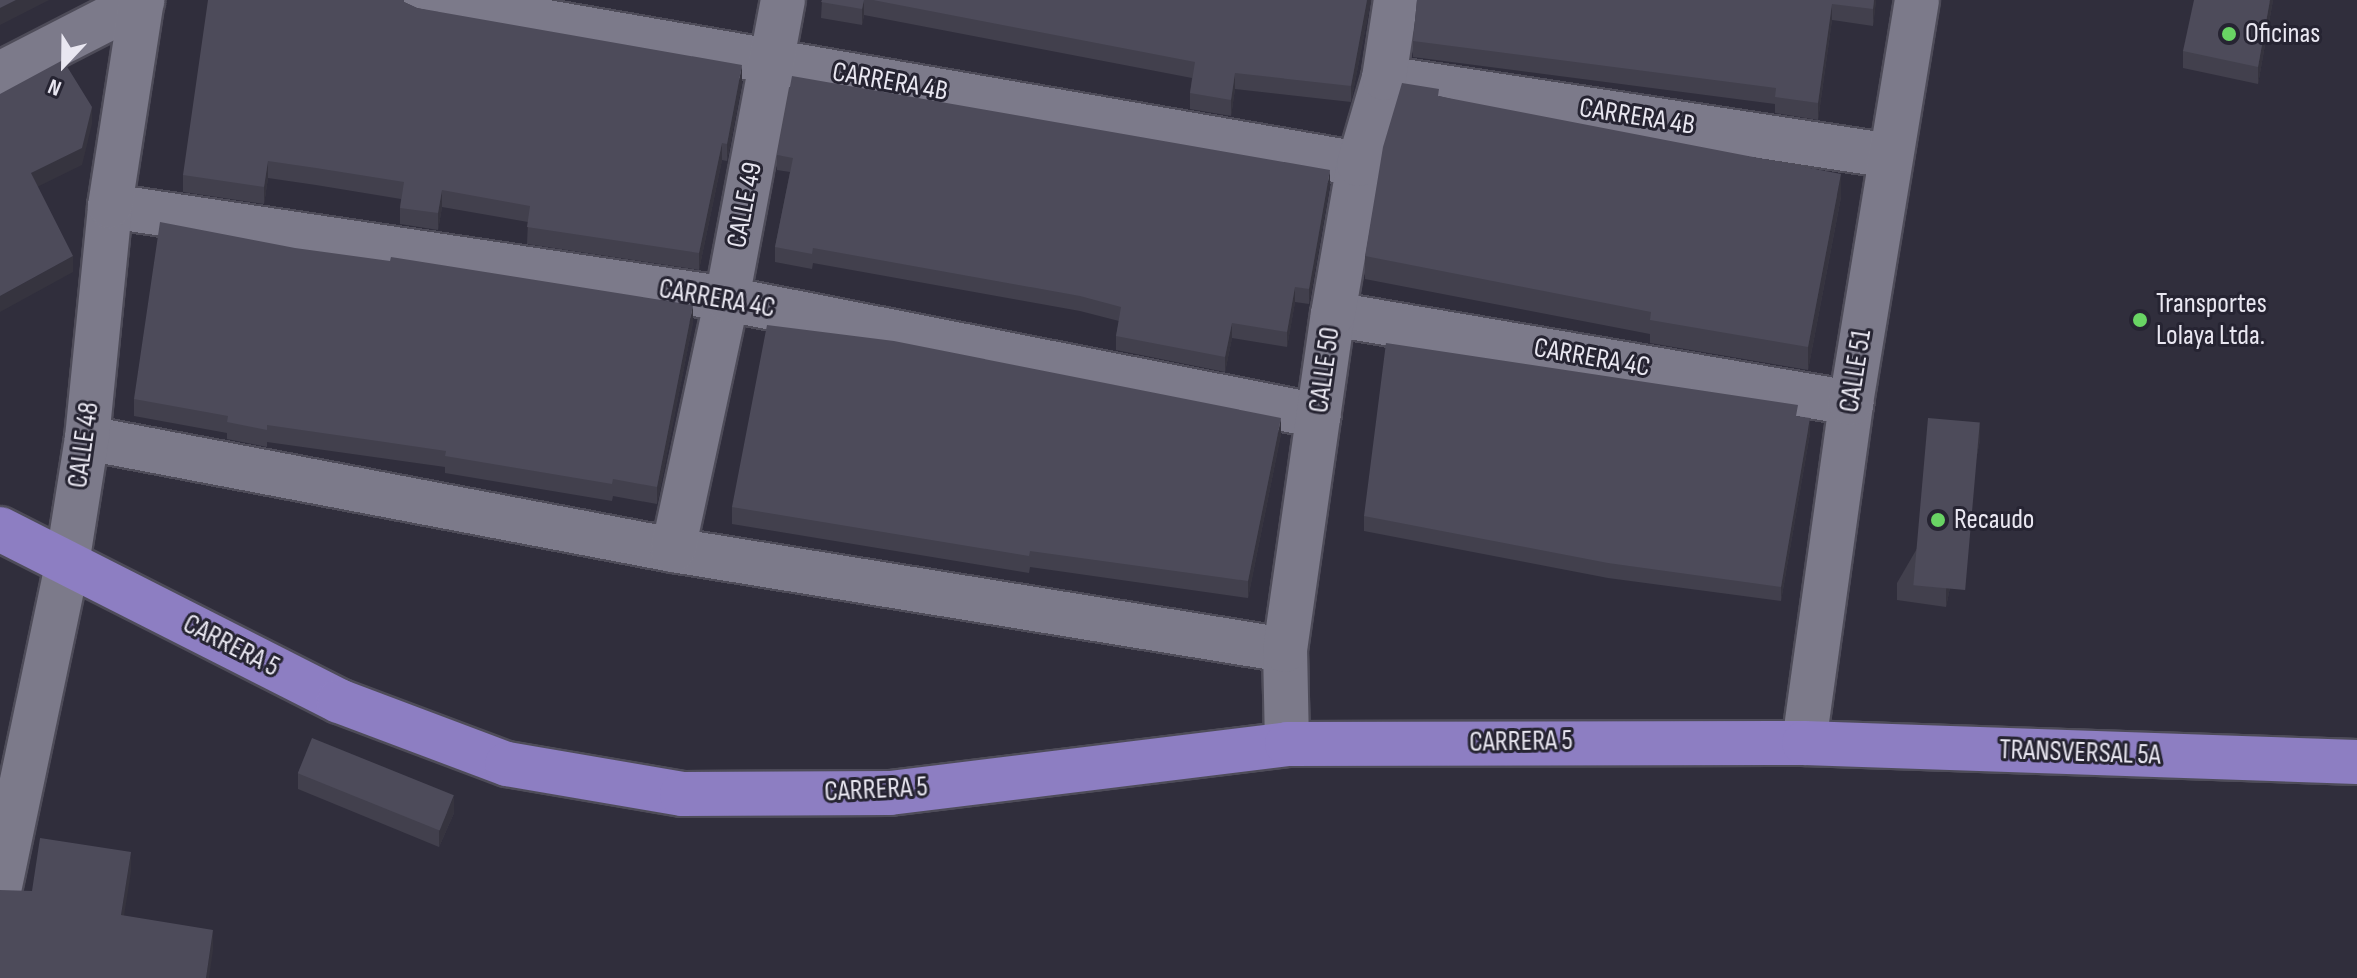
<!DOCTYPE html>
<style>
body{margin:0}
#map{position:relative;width:2357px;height:978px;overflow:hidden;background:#302e3c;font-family:"Sofia Sans Condensed",sans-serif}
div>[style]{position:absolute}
.roads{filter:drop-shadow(2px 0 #4e4c59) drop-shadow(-2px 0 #4e4c59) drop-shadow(0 2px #4e4c59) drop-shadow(0 -2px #4e4c59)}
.minor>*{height:44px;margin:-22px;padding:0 22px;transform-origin:22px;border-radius:22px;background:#7c7a8a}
.major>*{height:44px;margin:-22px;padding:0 22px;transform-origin:22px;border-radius:22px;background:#8d7ec2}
.wall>*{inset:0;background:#42404d}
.shaded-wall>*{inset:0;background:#36343f}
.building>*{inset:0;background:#4d4b5a;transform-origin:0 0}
.dots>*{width:22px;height:22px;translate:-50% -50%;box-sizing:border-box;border:4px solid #262432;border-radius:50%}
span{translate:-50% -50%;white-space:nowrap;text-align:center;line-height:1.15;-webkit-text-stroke:6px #262432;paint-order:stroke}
.poi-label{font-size:28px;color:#e9e7f1}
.left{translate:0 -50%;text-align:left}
.street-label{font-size:28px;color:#e9e7f1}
.north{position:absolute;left:24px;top:24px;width:80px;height:80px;-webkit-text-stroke:6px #262432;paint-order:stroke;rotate:202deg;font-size:22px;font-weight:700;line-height:32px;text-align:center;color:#e9e7f1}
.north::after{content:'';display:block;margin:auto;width:28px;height:36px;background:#e9e7f1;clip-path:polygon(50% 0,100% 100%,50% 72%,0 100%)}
</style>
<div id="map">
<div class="roads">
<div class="minor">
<div style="left:421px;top:0;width:952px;rotate:9.92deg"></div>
<div style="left:0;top:74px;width:160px;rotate:-27.2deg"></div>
<div style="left:1384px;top:78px;width:513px;rotate:8.75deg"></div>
<div style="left:110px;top:206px;width:624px;rotate:8.57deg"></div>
<div style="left:727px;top:299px;width:603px;rotate:11.18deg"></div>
<div style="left:1333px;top:314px;width:526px;rotate:9.75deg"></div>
<div style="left:87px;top:438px;width:597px;rotate:10.82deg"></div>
<div style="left:673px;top:550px;width:620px;rotate:9.28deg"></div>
<div style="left:673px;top:550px;width:257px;rotate:-77.9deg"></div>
<div style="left:727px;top:299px;width:304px;rotate:-79.4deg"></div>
<div style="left:1804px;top:743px;width:343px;rotate:-82.1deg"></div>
<div style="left:1851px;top:403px;width:408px;rotate:-80.7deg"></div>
<div style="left:1287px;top:744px;width:94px;rotate:-91.2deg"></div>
<div style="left:1285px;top:650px;width:339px;rotate:-81.9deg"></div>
<div style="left:1333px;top:314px;width:152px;rotate:-80.2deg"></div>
<div style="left:1359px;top:164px;width:90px;rotate:-73.8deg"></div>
<div style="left:1384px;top:78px;width:79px;rotate:-81.3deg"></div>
<div style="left:0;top:886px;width:329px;rotate:-78.2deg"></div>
<div style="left:67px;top:564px;width:128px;rotate:-81deg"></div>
<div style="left:87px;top:438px;width:233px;rotate:-84.3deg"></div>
<div style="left:110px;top:206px;width:208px;rotate:-81.2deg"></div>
</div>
<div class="major">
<div style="left:0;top:529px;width:380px;rotate:26.9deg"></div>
<div style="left:339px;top:701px;width:179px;rotate:20.6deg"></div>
<div style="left:507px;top:764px;width:178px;rotate:9.7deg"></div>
<div style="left:682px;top:794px;width:208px;rotate:-0.3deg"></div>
<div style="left:890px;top:793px;width:400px;rotate:-7deg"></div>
<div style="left:1287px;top:744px;width:517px;rotate:-0.11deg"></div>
<div style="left:1804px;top:743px;width:553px;rotate:1.97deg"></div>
</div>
</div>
<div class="wall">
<div style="clip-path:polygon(822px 0,1371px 0,1351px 102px,1235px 89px,1231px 116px,1190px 109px,1190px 93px,1192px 78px,864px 15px,862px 25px,821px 18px)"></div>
<div style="clip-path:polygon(1417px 0,1876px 0,1873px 26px,1832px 20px,1818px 120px,1775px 113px,1775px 104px,1413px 57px,1413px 41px)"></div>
<div style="clip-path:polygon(2273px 0,2258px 84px,2183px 68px,2183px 51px)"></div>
<div style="clip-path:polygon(404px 2px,417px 8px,742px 82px,727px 161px,722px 160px,699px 270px,527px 244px,528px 222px,442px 207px,438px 230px,400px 224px,400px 208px,401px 199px,316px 185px,268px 178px,264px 204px,183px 192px,183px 175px)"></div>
<div style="clip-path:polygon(1439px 96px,1841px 197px,1808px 370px,1650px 343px,1650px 334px,1365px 279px,1365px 256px)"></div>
<div style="clip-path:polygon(777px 155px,1330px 184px,1309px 304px,1295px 302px,1287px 347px,1232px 338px,1225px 372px,1116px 350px,1116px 336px,1119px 321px,1080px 311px,813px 263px,812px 269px,775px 262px,775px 247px,790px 172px,777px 170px)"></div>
<div style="clip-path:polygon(693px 322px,657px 504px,613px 496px,612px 501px,445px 473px,445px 467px,267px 442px,267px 447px,227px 439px,227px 433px,134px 416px,134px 399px)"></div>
<div style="clip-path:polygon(1798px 416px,1810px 433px,1781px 601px,1608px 578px,1364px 531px,1364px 516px)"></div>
<div style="clip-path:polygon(1281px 434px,1248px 598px,1030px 567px,1029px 573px,732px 524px,732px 507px)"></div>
<div style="clip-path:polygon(1980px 440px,1946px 607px,1897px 600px,1897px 583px)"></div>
<div style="clip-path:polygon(298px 773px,454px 813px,439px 847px,298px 789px)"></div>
</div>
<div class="shaded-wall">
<div style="clip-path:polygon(16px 0,49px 0,0 25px,0 8px)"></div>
<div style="clip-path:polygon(864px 0,864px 15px,862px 25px,862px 9px)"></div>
<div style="clip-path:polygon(1367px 0,1371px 0,1351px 102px,1351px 86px)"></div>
<div style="clip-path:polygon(1874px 0,1876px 0,1873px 26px,1873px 9px)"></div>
<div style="clip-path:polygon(2270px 0,2273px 0,2258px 84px,2258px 67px)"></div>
<div style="clip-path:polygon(1832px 4px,1832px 20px,1818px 120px,1818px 103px)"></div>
<div style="clip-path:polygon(742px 65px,742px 82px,727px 161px,727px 144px)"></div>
<div style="clip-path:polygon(1235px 73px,1235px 89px,1231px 116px,1231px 100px)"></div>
<div style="clip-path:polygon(92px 107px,92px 124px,82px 165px,31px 190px,31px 173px)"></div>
<div style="clip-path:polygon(722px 143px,722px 160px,699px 270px,699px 253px)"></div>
<div style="clip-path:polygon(268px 161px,268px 178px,264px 204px,264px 187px)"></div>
<div style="clip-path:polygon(1330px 170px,1330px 184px,1309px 304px,1309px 289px)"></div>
<div style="clip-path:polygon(1841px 174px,1841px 197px,1808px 370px,1808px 347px)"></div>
<div style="clip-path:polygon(442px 190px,442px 207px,438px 230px,438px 213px)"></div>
<div style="clip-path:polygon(73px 256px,73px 272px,0 312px,0 296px)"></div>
<div style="clip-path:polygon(1295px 287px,1295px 302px,1287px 347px,1287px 332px)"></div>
<div style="clip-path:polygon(693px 305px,693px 322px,657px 504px,657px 487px)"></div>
<div style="clip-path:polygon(1232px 323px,1232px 338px,1225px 372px,1225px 357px)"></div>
<div style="clip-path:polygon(1281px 418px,1281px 434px,1248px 598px,1248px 581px)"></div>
<div style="clip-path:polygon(1810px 418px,1810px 433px,1781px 601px,1781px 587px)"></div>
<div style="clip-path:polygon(1980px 423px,1980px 440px,1946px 607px,1946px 590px)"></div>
<div style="clip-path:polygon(454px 796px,454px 813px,439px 847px,439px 830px)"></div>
<div style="clip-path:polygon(131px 852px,131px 872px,121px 935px,121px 915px)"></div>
<div style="clip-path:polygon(213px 930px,213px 950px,209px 978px,206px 978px)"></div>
</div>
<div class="building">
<div style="clip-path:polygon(0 0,16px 0,0 8px)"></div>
<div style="clip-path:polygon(208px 0,404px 0,404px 2px,417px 8px,742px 65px,727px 144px,722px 143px,699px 253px,527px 227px,530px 206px,442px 190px,438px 213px,400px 208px,404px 182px,316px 168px,268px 161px,264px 187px,183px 175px)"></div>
<div style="clip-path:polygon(822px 0,864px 0,862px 9px,821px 2px)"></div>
<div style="clip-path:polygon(873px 0,1367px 0,1351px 86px,1235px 73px,1231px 100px,1190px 93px,1195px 62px)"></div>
<div style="clip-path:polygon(1417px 0,1874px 0,1873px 9px,1832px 4px,1818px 103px,1775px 97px,1776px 88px,1413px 41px)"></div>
<div style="clip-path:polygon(2194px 0,2270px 0,2258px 67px,2183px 51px)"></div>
<div style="clip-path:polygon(63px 60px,92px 107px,82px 148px,31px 173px,73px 256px,0 296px,0 94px)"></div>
<div style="clip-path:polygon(792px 76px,1330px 170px,1309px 289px,1295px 287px,1287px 332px,1232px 323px,1225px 357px,1116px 336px,1121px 307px,1080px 296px,813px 248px,812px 254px,775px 247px,793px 158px,777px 155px)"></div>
<div style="clip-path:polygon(1402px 83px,1439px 89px,1438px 96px,1841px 174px,1808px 347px,1650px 320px,1651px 312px,1365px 256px,1383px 147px)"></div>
<div style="clip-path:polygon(160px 222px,295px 248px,390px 261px,391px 257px,693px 305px,657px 487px,613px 479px,612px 484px,445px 456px,446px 451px,267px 425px,267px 430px,227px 422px,228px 416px,134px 399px)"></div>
<div style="clip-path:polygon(767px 325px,894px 341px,1281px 418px,1248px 581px,1030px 551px,1029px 556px,732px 507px)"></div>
<div style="clip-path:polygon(1386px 343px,1798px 405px,1796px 416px,1810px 418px,1781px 587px,1608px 563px,1364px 516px)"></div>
<div style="left:1928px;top:418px;width:52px;height:168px;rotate:5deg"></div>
<div style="left:312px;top:738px;width:153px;height:38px;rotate:22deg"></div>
<div style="clip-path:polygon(40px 838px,131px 852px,121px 915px,213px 930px,206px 978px,0 978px,0 890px,32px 891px)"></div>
</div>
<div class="dots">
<div style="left:2229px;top:34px;background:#69d464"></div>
<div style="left:2140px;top:320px;background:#69d464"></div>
<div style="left:1938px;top:520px;background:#69d464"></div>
</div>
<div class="poi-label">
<span class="left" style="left:2245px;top:34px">Oficinas</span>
<span class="left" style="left:2156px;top:320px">Transportes<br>Lolaya Ltda.</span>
<span class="left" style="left:1954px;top:520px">Recaudo</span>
</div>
<div class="street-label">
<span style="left:890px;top:82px;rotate:10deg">CARRERA 4B</span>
<span style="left:1637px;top:117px;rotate:9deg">CARRERA 4B</span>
<span style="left:745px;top:205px;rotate:-79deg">CALLE 49</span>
<span style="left:717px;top:299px;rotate:10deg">CARRERA 4C</span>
<span style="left:1592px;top:358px;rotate:10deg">CARRERA 4C</span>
<span style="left:1325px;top:370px;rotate:-82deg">CALLE 50</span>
<span style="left:1856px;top:371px;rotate:-81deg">CALLE 51</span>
<span style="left:84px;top:445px;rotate:-82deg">CALLE 48</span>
<span style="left:231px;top:646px;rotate:27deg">CARRERA 5</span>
<span style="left:1521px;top:742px;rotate:-1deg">CARRERA 5</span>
<span style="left:2080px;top:753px;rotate:2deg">TRANSVERSAL 5A</span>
<span style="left:876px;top:790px;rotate:-3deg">CARRERA 5</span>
</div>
<div class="north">N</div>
</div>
